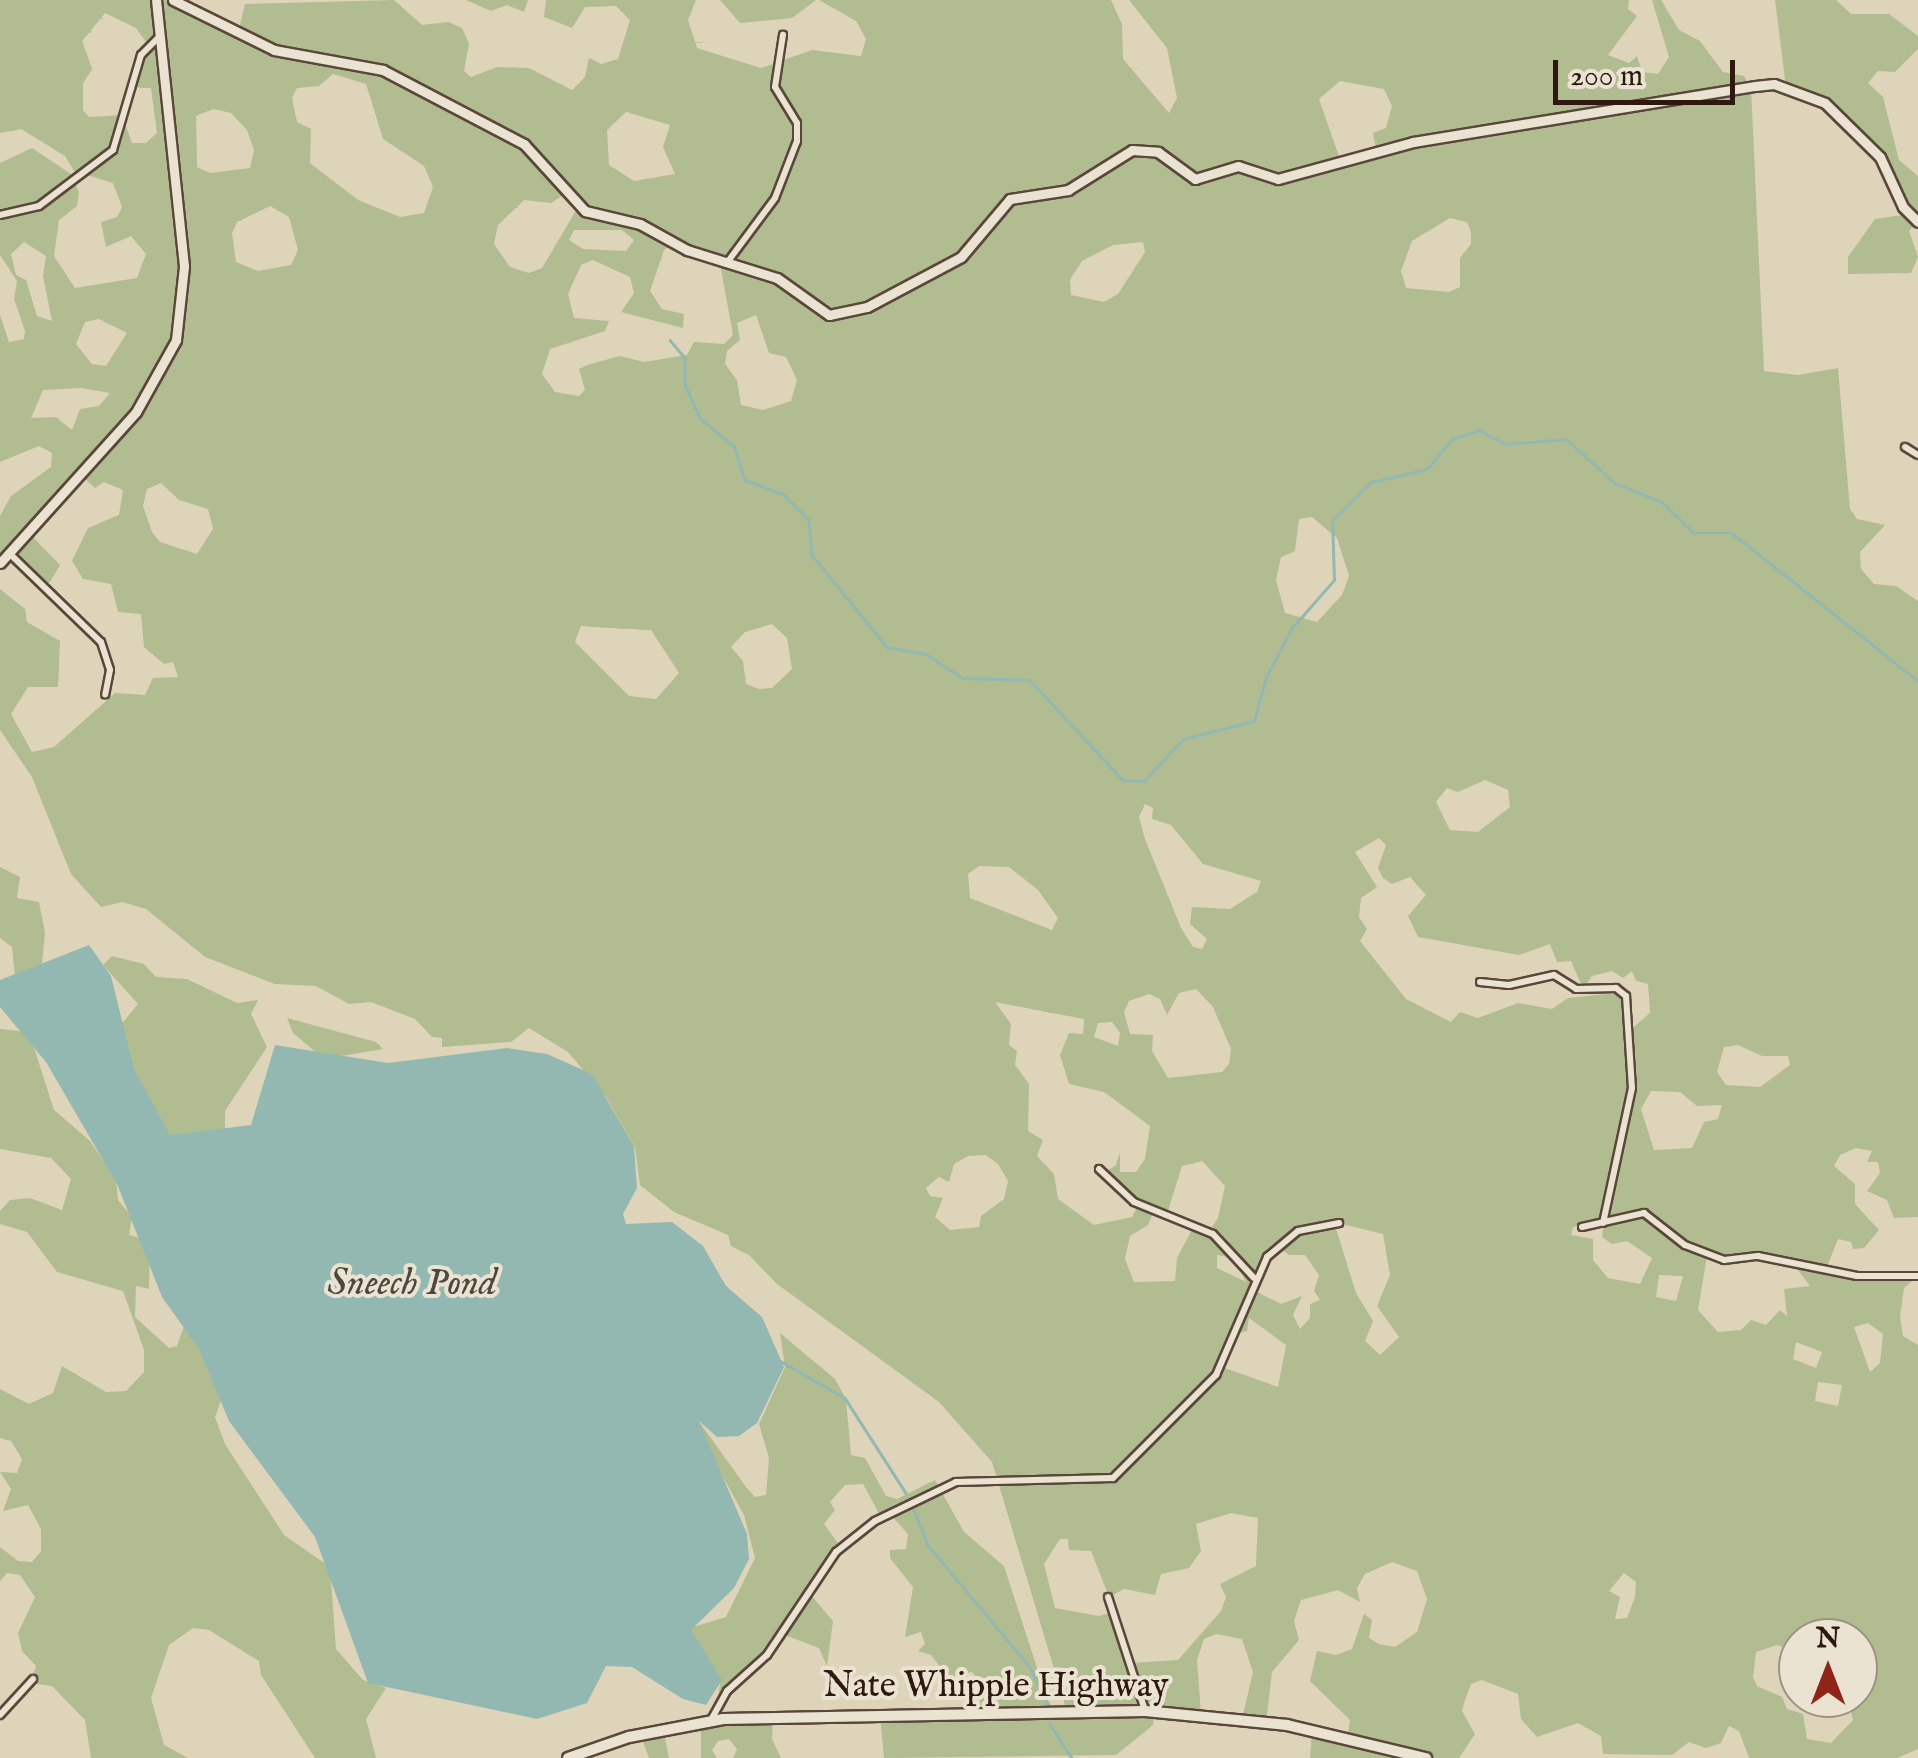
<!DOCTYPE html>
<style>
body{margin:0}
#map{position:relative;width:1918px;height:1758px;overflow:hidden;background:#ded4b9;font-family:"IM FELL English",serif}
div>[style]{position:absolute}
.green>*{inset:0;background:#b1bd90}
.water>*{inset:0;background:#93b8b1}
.stream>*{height:2.5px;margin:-1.25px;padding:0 1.25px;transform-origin:1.25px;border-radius:1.25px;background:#93b8b1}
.roads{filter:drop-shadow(2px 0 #5a473a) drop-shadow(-2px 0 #5a473a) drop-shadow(0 2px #5a473a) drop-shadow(0 -2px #5a473a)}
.minor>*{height:6px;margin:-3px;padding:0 3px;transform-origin:3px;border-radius:3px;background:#eae3d2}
.tertiary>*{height:9px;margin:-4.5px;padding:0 4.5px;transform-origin:4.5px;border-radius:4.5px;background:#eae3d2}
.secondary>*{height:10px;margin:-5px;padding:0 5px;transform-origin:5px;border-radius:5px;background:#eae3d2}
span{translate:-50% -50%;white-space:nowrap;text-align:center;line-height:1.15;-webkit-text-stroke:8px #eae3d2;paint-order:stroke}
.street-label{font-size:35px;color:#2e180f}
.water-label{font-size:38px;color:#4c4840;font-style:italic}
.north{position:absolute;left:1778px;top:1618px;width:100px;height:100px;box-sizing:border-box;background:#eae3d2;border:2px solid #9f9284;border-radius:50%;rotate:0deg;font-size:28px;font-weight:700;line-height:40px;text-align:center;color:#2e180f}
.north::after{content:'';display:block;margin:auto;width:35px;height:45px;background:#8f2418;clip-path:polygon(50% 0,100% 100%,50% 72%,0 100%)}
.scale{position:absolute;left:1553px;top:60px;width:182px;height:45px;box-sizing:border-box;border:5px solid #2e180f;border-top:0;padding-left:12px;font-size:30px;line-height:35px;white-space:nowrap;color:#2e180f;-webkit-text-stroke:8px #eae3d2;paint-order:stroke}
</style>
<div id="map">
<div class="green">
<div style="clip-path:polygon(evenodd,0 0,172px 0,238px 33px,245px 4px,394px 0,422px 25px,448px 22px,462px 28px,469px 44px,464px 71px,471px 77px,497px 67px,529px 68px,572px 90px,585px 77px,589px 58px,601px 64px,618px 59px,630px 20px,616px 6px,585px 7px,572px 28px,544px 17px,546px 0,696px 0,688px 20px,697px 48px,761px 68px,812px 50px,861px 56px,866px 39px,856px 21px,819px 0,1111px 0,1122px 24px,1123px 59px,1169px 113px,1177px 98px,1167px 48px,1129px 0,1629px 0,1628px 9px,1637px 16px,1608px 55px,1629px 63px,1637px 56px,1642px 72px,1658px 74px,1669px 57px,1652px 0,1661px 0,1679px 30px,1700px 41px,1723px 72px,1744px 76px,1751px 88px,1764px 371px,1798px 375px,1838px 368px,1850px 509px,1857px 519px,1885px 525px,1860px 552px,1861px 569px,1874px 584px,1896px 586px,1918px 601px,1918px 1217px,1894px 1218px,1887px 1200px,1867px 1191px,1880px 1173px,1878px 1162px,1867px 1162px,1872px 1151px,1856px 1148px,1840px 1155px,1834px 1166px,1855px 1184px,1855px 1204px,1879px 1230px,1864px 1248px,1853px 1249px,1851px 1242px,1838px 1239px,1826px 1269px,1918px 1276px,1904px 1288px,1900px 1317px,1903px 1336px,1918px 1345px,1918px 1749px,1897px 1758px,1749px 1758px,1739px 1731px,1729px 1726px,1721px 1743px,1706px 1748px,1689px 1742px,1672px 1755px,1603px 1754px,1601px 1736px,1578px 1723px,1537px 1737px,1521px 1719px,1518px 1694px,1482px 1680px,1471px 1684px,1465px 1700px,1462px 1711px,1475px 1734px,1459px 1758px,1310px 1758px,1312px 1732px,1347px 1740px,1350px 1720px,1310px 1681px,1317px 1651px,1336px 1655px,1352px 1649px,1364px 1614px,1372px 1620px,1369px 1638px,1379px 1644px,1395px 1647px,1417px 1632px,1427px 1599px,1417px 1571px,1392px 1562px,1365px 1574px,1357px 1588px,1360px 1602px,1338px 1590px,1301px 1600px,1294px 1621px,1299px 1640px,1272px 1672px,1266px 1723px,1242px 1719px,1253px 1672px,1242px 1639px,1216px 1634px,1204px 1639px,1197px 1660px,1201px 1714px,1154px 1713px,1153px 1725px,1116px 1755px,884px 1758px,880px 1716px,975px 1714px,985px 1688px,972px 1672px,948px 1677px,931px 1655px,918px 1651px,925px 1644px,921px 1632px,905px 1637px,913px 1587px,890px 1558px,890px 1550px,906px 1549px,908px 1534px,890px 1514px,881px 1517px,863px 1484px,845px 1485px,830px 1502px,835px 1510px,824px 1524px,840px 1546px,810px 1594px,833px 1621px,827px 1666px,819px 1648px,782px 1634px,717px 1701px,721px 1679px,695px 1650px,690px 1628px,726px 1617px,755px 1558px,744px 1515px,697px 1430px,698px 1420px,746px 1487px,755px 1497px,766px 1495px,769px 1458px,759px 1424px,785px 1367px,780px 1333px,835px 1379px,846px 1399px,851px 1455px,865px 1458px,886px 1496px,897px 1499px,935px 1480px,964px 1532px,1004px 1566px,1051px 1711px,1067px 1712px,992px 1462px,939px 1402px,777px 1284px,749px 1255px,731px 1246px,728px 1235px,674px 1212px,640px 1185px,635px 1147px,606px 1097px,568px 1052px,529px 1028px,511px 1042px,442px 1047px,442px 1038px,432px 1037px,415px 1019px,371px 1002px,349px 1004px,316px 986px,275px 984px,205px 957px,146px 909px,122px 902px,101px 907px,71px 874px,32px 777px,0 730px,0 589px,25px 609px,27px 622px,60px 641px,58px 687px,28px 687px,11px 714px,32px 752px,54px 747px,115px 693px,145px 695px,153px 678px,178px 677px,173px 662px,164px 664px,144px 647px,141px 614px,118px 612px,111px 584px,83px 579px,72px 561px,88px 528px,119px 515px,123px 490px,104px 482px,95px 488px,82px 476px,28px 532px,60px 565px,50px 582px,44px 585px,10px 554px,0 562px,0 516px,11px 496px,51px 467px,52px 453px,39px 446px,0 462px,0 315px,9px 342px,24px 339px,25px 331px,14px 299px,17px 281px,0 255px,0 163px,32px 148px,71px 174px,79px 192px,77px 206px,59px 220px,54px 256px,75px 288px,137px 278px,146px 254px,131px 236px,106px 247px,101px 222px,117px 217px,122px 207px,113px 183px,74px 171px,65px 156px,21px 129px,0 133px,0 0,105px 13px,136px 28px,146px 42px,131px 87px,151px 88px,157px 133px,146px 143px,132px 143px,122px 115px,89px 117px,83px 110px,83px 83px,92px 69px,82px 41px,105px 13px,0 0,333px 74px,366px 84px,383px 139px,424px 166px,433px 187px,424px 213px,400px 217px,358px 200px,310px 163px,311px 129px,297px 122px,292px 98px,297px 88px,319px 86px,333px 74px,0 0,1340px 81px,1384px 89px,1392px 106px,1386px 128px,1373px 133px,1376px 149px,1340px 159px,1319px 99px,1340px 81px,0 0,213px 109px,231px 113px,247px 130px,254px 150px,250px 168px,210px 173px,197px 167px,196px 116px,213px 109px,0 0,626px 112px,670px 125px,663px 147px,675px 174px,634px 181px,609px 165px,607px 130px,626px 112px,0 0,565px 194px,578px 207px,542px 268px,529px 273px,510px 267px,494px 244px,498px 225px,524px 200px,551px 203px,565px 194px,0 0,270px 206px,289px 217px,298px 250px,291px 265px,258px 271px,236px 262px,232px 233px,237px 222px,270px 206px,0 0,1450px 218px,1467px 222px,1471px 232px,1471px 244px,1460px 258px,1460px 287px,1449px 292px,1406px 288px,1401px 271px,1412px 241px,1450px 218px,0 0,574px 230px,622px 230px,634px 240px,626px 251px,583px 249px,569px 240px,574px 230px,0 0,24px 242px,46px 256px,43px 276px,52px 321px,37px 316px,26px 280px,16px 275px,11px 254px,24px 242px,0 0,1143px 242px,1145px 252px,1118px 294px,1104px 302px,1071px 295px,1070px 280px,1082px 261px,1113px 245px,1143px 242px,0 0,674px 243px,720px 264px,733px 335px,724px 344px,694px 342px,687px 355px,644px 362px,620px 356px,587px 365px,579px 369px,585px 390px,579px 396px,555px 392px,542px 374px,550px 349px,605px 331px,609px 321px,574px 318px,568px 294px,581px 265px,593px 260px,630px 277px,634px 293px,621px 312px,683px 328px,684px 314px,662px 309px,650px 291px,664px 250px,674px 243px,0 0,756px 315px,769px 353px,786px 357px,797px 380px,791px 401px,763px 410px,741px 405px,737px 380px,725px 364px,727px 351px,740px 340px,737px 323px,756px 315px,0 0,99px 319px,127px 333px,106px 366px,92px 364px,76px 344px,85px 322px,99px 319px,0 0,81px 388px,110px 393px,99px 406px,80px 409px,72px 430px,56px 417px,31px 418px,43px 390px,81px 388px,0 0,161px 483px,179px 500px,208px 509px,213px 529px,197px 554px,160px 542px,152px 532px,143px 506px,147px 489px,161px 483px,0 0,1312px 517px,1337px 538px,1349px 576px,1342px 595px,1317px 622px,1285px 613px,1276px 580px,1281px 557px,1295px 551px,1299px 519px,1312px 517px,0 0,772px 624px,787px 638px,792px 669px,772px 688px,759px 689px,746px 684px,743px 661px,731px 647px,745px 632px,772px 624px,0 0,581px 626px,651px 630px,679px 673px,656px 699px,629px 696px,575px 642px,581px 626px,0 0,1485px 780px,1508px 790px,1510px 807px,1478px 832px,1450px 830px,1436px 802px,1447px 788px,1458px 792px,1485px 780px,0 0,1145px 804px,1153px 808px,1152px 819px,1171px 825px,1203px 864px,1261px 881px,1257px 892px,1230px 909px,1192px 907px,1190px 924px,1207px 939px,1202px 949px,1193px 947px,1181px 928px,1145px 839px,1139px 817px,1145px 804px,0 0,1379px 838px,1386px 845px,1378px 868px,1383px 878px,1392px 884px,1410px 877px,1426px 895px,1408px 916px,1418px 937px,1519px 955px,1550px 944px,1557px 962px,1571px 961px,1583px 989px,1592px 976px,1612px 971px,1623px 978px,1632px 971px,1636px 981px,1648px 984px,1650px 1013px,1628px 1032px,1627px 1006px,1617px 993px,1568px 998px,1552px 1009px,1518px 1003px,1478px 1018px,1460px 1012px,1451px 1022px,1406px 999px,1360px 941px,1367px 929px,1359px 917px,1361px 898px,1377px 887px,1355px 852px,1379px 838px,0 0,979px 866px,1009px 867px,1038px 890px,1058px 918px,1052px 930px,970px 898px,968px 874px,979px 866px,0 0,1196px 989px,1213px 1007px,1231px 1049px,1229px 1064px,1222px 1072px,1168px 1078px,1152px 1051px,1153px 1035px,1130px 1034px,1124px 1012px,1129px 1001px,1149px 994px,1160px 999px,1167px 1015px,1179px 993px,1196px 989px,0 0,995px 1002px,1084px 1019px,1083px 1034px,1069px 1033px,1060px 1055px,1069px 1084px,1104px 1092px,1150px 1126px,1145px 1159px,1136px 1172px,1120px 1172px,1120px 1152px,1116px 1165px,1103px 1174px,1138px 1205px,1132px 1217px,1094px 1225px,1058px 1199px,1054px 1174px,1037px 1156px,1043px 1140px,1028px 1131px,1029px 1084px,1015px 1065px,1017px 1051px,1009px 1045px,1011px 1024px,995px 1002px,0 0,1112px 1022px,1120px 1033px,1118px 1046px,1094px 1037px,1098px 1023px,1112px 1022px,0 0,1738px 1045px,1762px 1056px,1788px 1056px,1790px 1065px,1760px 1087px,1726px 1085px,1717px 1072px,1724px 1047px,1738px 1045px,0 0,1651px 1091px,1680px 1092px,1697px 1106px,1722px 1105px,1718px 1119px,1704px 1122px,1692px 1148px,1654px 1150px,1641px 1109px,1651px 1091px,0 0,968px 1156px,986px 1155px,998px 1164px,1008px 1181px,1004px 1199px,981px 1216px,979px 1227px,950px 1230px,935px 1217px,943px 1198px,930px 1196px,926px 1188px,939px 1177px,949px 1182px,954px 1164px,968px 1156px,0 0,1202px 1161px,1225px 1186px,1218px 1218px,1210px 1230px,1194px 1226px,1177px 1258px,1175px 1281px,1134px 1282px,1125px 1259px,1130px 1236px,1148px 1225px,1154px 1211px,1167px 1214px,1182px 1166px,1202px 1161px,0 0,1334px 1222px,1383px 1234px,1390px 1275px,1377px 1306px,1399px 1337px,1380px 1355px,1365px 1341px,1373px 1321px,1356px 1293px,1334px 1222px,0 0,1604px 1223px,1602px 1237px,1612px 1244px,1627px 1241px,1652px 1258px,1640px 1284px,1608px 1278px,1593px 1260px,1593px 1239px,1571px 1235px,1573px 1227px,1604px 1223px,0 0,1277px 1246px,1289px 1255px,1305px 1255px,1319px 1275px,1314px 1291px,1320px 1300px,1310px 1304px,1310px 1318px,1300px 1329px,1293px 1315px,1302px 1296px,1281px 1304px,1251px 1289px,1277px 1246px,0 0,1217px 1255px,1234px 1258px,1246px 1282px,1217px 1268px,1217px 1255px,0 0,1707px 1256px,1792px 1262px,1810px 1286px,1784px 1289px,1787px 1316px,1780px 1310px,1766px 1325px,1751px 1320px,1741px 1330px,1718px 1332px,1698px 1310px,1707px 1256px,0 0,1659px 1275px,1683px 1276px,1676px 1301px,1656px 1297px,1659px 1275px,0 0,1249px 1318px,1286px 1345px,1278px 1387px,1222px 1367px,1235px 1334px,1247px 1331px,1249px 1318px,0 0,1868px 1323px,1883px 1334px,1880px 1363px,1870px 1372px,1854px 1327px,1868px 1323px,0 0,1796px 1342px,1822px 1352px,1816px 1368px,1793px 1359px,1796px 1342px,0 0,1818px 1382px,1842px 1385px,1838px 1406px,1815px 1401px,1818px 1382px,0 0,1231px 1513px,1258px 1518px,1256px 1566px,1220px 1584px,1226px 1597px,1221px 1611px,1178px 1660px,1132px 1663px,1113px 1612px,1099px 1616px,1055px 1608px,1044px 1564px,1060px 1539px,1068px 1539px,1069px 1550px,1091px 1551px,1109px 1597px,1124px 1589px,1155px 1595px,1161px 1574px,1189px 1568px,1201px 1551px,1196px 1524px,1231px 1513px,0 0,1624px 1573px,1636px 1582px,1635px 1597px,1627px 1618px,1615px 1619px,1620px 1597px,1609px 1591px,1624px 1573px,0 0,1798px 1638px,1858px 1638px,1858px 1698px,1848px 1698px,1853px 1720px,1831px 1743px,1807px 1739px,1803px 1714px,1787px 1709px,1782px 1697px,1757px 1686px,1753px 1677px,1756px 1652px,1777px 1645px,1789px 1649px,1798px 1663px,1798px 1638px)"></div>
<div style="clip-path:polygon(466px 0,528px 0,524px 12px,507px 5px,491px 11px)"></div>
<div style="clip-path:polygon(720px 0,816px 0,792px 18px,740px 23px)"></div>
<div style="clip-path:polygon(1775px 0,1836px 0,1851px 14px,1889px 14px,1918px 36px,1918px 49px,1895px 72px,1878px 71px,1868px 83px,1883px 97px,1899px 160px,1918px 176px,1918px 221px,1909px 231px,1918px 257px,1911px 273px,1848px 274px,1848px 257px,1875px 219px,1909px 214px,1880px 156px,1825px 102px,1786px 87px)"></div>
<div style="clip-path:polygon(0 867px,20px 877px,17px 898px,39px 902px,45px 933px,41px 974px,15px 977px,12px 947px,0 938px)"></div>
<div style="clip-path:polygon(112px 956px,144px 964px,156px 977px,187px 979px,237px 1003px,258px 1000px,251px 1014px,267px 1047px,225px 1111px,225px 1136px,158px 1151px,118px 1028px,138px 1004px,103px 965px)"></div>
<div style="clip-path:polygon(287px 1018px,376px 1042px,383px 1049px,324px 1059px,293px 1033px)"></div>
<div style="clip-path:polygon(0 1029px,29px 1032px,54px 1110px,90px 1141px,116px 1179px,118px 1200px,132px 1217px,129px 1235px,150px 1240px,149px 1289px,136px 1286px,135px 1317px,169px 1348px,177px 1346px,185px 1323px,224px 1393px,215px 1417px,225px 1444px,284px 1535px,330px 1567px,336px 1649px,363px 1680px,386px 1688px,366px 1719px,376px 1758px,315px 1758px,261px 1675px,259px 1661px,209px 1630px,193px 1628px,169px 1645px,151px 1698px,164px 1745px,188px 1758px,91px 1758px,85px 1720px,52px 1686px,30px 1683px,36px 1666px,22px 1651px,18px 1633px,35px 1597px,20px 1575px,7px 1573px,0 1581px,0 1547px,18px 1561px,32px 1562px,41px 1551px,41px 1529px,28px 1505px,3px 1511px,11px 1489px,0 1472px,17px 1473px,22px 1459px,11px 1441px,0 1438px,0 1389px,29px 1404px,53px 1393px,62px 1366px,106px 1392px,126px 1391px,144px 1372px,144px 1350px,123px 1291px,57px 1272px,27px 1232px,0 1224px,0 1211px,10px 1200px,30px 1198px,62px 1210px,71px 1179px,51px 1158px,0 1149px)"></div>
<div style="clip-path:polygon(773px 1719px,772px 1739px,781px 1758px,733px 1758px,737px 1749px,729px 1739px,718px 1741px,712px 1750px,717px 1758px,701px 1758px,701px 1724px)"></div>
<div style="clip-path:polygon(664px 1732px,669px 1758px,649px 1758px,641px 1736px)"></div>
</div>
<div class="water">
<div style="clip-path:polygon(89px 945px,111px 976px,134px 1069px,170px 1135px,251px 1125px,275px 1045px,388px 1063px,507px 1048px,547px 1054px,592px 1074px,634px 1146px,637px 1188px,623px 1214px,626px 1224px,672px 1222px,703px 1246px,726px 1286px,762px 1317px,784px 1367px,757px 1423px,739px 1436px,717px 1437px,699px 1421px,747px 1534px,749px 1559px,734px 1588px,691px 1630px,722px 1680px,706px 1705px,683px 1699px,632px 1667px,606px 1666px,587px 1703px,537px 1719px,368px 1683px,315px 1537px,229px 1421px,199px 1349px,162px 1297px,117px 1184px,46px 1062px,0 1007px,0 980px)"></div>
</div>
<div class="stream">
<div style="left:670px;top:340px;width:23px;rotate:50deg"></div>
<div style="left:685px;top:358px;width:27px;rotate:90deg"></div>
<div style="left:685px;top:385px;width:38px;rotate:65deg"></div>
<div style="left:701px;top:419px;width:43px;rotate:39.3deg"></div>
<div style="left:734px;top:446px;width:36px;rotate:72deg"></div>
<div style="left:745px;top:480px;width:40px;rotate:20.2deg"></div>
<div style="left:783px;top:494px;width:37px;rotate:45deg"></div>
<div style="left:809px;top:520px;width:35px;rotate:85deg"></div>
<div style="left:812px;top:555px;width:119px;rotate:50.8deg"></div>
<div style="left:887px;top:647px;width:40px;rotate:10deg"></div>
<div style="left:926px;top:654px;width:44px;rotate:33deg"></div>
<div style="left:963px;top:678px;width:67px;rotate:1.7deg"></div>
<div style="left:1030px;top:680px;width:137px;rotate:47.1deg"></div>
<div style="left:1123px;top:780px;width:21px;rotate:3deg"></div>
<div style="left:1144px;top:781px;width:57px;rotate:-47.1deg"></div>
<div style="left:1183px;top:739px;width:73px;rotate:-14.2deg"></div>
<div style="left:1254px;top:721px;width:46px;rotate:-74.7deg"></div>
<div style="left:1266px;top:677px;width:55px;rotate:-62deg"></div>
<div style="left:1292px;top:628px;width:64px;rotate:-48.8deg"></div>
<div style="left:1334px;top:580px;width:59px;rotate:-91.9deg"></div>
<div style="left:1332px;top:521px;width:55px;rotate:-45deg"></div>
<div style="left:1371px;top:482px;width:57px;rotate:-13.1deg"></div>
<div style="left:1427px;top:469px;width:39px;rotate:-50deg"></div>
<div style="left:1452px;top:439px;width:28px;rotate:-18deg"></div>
<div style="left:1479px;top:430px;width:30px;rotate:28deg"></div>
<div style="left:1505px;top:444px;width:61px;rotate:-4.7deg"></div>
<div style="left:1566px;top:439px;width:66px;rotate:41.9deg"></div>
<div style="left:1615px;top:483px;width:51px;rotate:22deg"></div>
<div style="left:1662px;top:502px;width:45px;rotate:44.1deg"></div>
<div style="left:1694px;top:533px;width:38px"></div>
<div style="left:1732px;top:533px;width:238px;rotate:38.5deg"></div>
<div style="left:779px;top:1360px;width:76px;rotate:29.9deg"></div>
<div style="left:845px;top:1398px;width:113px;rotate:57.3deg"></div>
<div style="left:913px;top:1507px;width:41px;rotate:68.5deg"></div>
<div style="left:928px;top:1545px;width:159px;rotate:50.1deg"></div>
<div style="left:1030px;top:1667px;width:42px;rotate:63.4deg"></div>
<div style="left:1050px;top:1724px;width:40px;rotate:57.1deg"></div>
</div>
<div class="roads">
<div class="minor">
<div style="left:0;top:215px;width:40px;rotate:-13deg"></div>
<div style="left:39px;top:206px;width:93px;rotate:-37.1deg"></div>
<div style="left:113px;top:150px;width:99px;rotate:-73.6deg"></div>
<div style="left:141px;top:55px;width:27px;rotate:-45deg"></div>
<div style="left:729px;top:260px;width:77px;rotate:-53.4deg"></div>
<div style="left:775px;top:198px;width:61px;rotate:-68.9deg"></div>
<div style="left:797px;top:141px;width:18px;rotate:-90deg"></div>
<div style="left:797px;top:123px;width:42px;rotate:-121.4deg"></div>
<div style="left:775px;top:87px;width:53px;rotate:-81.3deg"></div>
<div style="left:1905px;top:447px;width:15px;rotate:32deg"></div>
<div style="left:9px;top:553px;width:128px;rotate:44.1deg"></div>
<div style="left:101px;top:642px;width:29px;rotate:72deg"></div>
<div style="left:110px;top:670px;width:25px;rotate:101deg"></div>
<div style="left:1480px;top:982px;width:29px;rotate:6deg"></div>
<div style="left:1509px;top:985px;width:46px;rotate:-12.5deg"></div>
<div style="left:1554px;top:975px;width:26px;rotate:32deg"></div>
<div style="left:1576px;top:989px;width:40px;rotate:-1.4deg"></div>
<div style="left:1616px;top:988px;width:13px;rotate:39deg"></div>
<div style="left:1626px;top:996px;width:92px;rotate:86.3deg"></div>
<div style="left:1632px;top:1088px;width:138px;rotate:102.1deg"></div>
<div style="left:1099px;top:1169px;width:48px;rotate:43.3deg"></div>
<div style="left:1134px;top:1202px;width:85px;rotate:22.1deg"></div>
<div style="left:1213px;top:1234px;width:60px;rotate:47deg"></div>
<div style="left:1582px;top:1227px;width:64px;rotate:-12.7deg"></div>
<div style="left:1644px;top:1213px;width:52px;rotate:38deg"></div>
<div style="left:1685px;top:1245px;width:42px;rotate:21deg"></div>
<div style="left:1724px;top:1260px;width:34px;rotate:-7deg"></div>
<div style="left:1758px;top:1256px;width:101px;rotate:11.4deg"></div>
<div style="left:1857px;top:1276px;width:61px"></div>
<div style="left:1108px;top:1597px;width:119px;rotate:71.9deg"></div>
<div style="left:0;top:1715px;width:49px;rotate:-47.5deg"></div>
<div style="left:711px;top:1720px;width:33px;rotate:-61deg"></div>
<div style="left:727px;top:1691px;width:54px;rotate:-42deg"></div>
<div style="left:767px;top:1655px;width:124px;rotate:-56.2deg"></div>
<div style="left:836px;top:1552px;width:50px;rotate:-38.5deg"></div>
<div style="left:875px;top:1521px;width:90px;rotate:-25.7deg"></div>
<div style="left:956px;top:1482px;width:157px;rotate:-1.5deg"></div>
<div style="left:1113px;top:1478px;width:146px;rotate:-45deg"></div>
<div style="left:1216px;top:1375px;width:129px;rotate:-66.6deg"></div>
<div style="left:1267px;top:1257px;width:40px;rotate:-40deg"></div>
<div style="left:1298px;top:1231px;width:42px;rotate:-11deg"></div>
</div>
<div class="tertiary">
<div style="left:173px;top:0;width:113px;rotate:26.3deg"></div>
<div style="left:274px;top:50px;width:111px;rotate:10.4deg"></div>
<div style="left:383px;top:70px;width:159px;rotate:27.7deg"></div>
<div style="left:524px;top:144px;width:91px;rotate:47.7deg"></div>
<div style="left:585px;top:211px;width:57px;rotate:13.3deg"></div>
<div style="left:640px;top:224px;width:54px;rotate:29deg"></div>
<div style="left:687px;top:250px;width:94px;rotate:17.3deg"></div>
<div style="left:777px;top:278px;width:64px;rotate:35.4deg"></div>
<div style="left:829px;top:315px;width:39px;rotate:-12deg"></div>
<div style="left:867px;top:307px;width:106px;rotate:-28deg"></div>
<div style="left:961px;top:257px;width:76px;rotate:-49.8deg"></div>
<div style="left:1010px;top:199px;width:59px;rotate:-8.8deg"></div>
<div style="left:1068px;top:190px;width:75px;rotate:-32deg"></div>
<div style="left:1132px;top:150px;width:26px;rotate:4deg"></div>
<div style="left:1158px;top:152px;width:46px;rotate:36.1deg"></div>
<div style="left:1195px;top:179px;width:45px;rotate:-16.8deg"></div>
<div style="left:1238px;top:166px;width:42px;rotate:18deg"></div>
<div style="left:1278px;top:179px;width:140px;rotate:-15.3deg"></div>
<div style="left:1413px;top:142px;width:347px;rotate:-9.3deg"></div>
<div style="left:1755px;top:86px;width:19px;rotate:-6deg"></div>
<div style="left:1774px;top:84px;width:54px;rotate:20.4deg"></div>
<div style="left:1825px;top:103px;width:77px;rotate:44.5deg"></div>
<div style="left:1880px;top:157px;width:55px;rotate:65.3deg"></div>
<div style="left:1903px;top:207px;width:21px;rotate:45deg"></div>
<div style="left:0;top:563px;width:203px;rotate:-48deg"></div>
<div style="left:136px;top:412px;width:82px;rotate:-60.9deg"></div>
<div style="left:176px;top:340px;width:74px;rotate:-83.8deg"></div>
<div style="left:184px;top:266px;width:267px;rotate:-96deg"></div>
</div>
<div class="secondary">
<div style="left:568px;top:1758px;width:65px;rotate:-19deg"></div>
<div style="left:629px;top:1737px;width:96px;rotate:-10.8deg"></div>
<div style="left:723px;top:1719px;width:422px;rotate:-1.1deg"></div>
<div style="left:1145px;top:1711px;width:143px;rotate:5.6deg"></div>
<div style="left:1287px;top:1725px;width:143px;rotate:13.4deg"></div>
</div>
</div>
<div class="street-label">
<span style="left:996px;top:1687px">Nate Whipple Highway</span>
</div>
<div class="water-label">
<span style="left:412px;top:1285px">Sneech Pond</span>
</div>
<div class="north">N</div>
<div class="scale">200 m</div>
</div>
